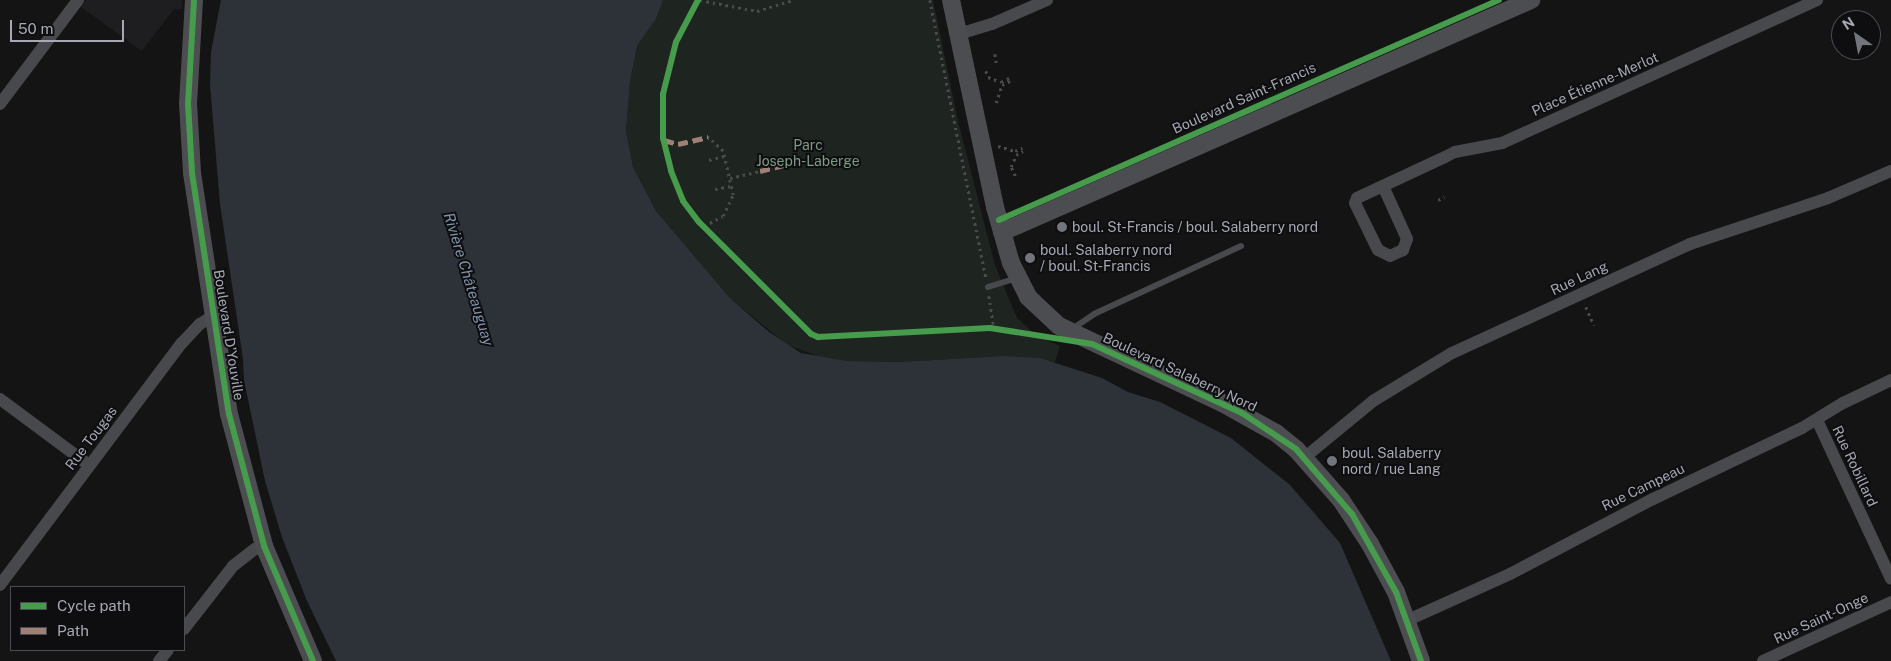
<!DOCTYPE html>
<meta charset="utf-8">
<style>
body{margin:0}
#map{position:relative;width:1891px;height:661px;overflow:hidden;background:#141414;font-family:"Public Sans",sans-serif}
div>[style]{position:absolute}
.built>*{inset:0;background:#1e1e20}
.green>*{inset:0;background:#1e241f}
.water>*{inset:0;background:#2c3238}
.path>*{height:2.5px;margin-top:-1.25px;transform-origin:0;background:repeating-linear-gradient(90deg,#4a4b4e 0 2.5px,transparent 0 6.5px)}
.lane>*{height:6px;margin:-3px;padding:0 3px;transform-origin:3px;border-radius:3px;background:#48494d}
.street>*{height:12px;margin:-6px;padding:0 6px;transform-origin:6px;border-radius:6px;background:#48494d}
.secondary>*{height:18px;margin:-9px;padding:0 9px;transform-origin:9px;border-radius:9px;background:#4c4d51}
.quiet>*{height:5px;margin-top:-2.5px;transform-origin:0;background:repeating-linear-gradient(90deg,#9e8076 0 10px,transparent 0 15px)}
.cycleway>*{height:6px;margin:-3px;padding:0 3px;transform-origin:3px;border-radius:3px;background:#469c4c}
.dots>*{width:14px;height:14px;translate:-50% -50%;box-sizing:border-box;border:2px solid #0e0e10;border-radius:50%}
span{translate:-50% -50%;white-space:nowrap;text-align:center;line-height:1.15;-webkit-text-stroke:4px #0e0e10;paint-order:stroke}
.street-label{font-size:14px;color:#a6a9b4}
.park-label{font-size:14px;color:#7f9d84}
.poi-label{font-size:14px;color:#a6a9b4}
.left{translate:0 -50%;text-align:left}
.water-label{font-size:15px;color:#8093ac;font-style:italic}
.legend{position:absolute;left:10px;top:586px;width:175px;height:65px;box-sizing:border-box;background:#0e0e10;border:1px solid #4b4c52;margin:0;padding:6px 9px;list-style:none;font-size:15px;color:#a6a9b4}
.legend li{display:flex;align-items:center;gap:10px;height:25px}
.legend b{width:25px;border:1px solid #4b4c52}
.north{position:absolute;left:1831px;top:10px;width:50px;height:50px;box-sizing:border-box;background:#0e0e10;border:1px solid #4b4c52;border-radius:50%;rotate:327deg;font-size:14px;font-weight:700;line-height:20px;text-align:center;color:#a6a9b4}
.north::after{content:'';display:block;margin:auto;width:18px;height:22px;background:#73757c;clip-path:polygon(50% 0,100% 100%,50% 72%,0 100%)}
.scale{position:absolute;left:10px;top:20px;width:114px;height:22px;box-sizing:border-box;border:2px solid #a6a9b4;border-top:0;padding-left:6px;font-size:15px;line-height:18px;white-space:nowrap;color:#a6a9b4;-webkit-text-stroke:4px #0e0e10;paint-order:stroke}
</style>
<div id="map">
<div class="built">
<div style="clip-path:polygon(86px 0,182px 0,182px 9px,174px 9px,142px 51px,81px 7px)"></div>
</div>
<div class="green">
<div style="clip-path:polygon(663px 0,933px 0,958px 121px,995px 265px,1017px 318px,1037px 336px,1060px 346px,1055px 362px,1002px 356px,900px 362px,847px 361px,817px 356px,786px 344px,730px 298px,656px 211px,633px 167px,626px 131px,630px 82px,637px 46px,656px 19px)"></div>
</div>
<div class="water">
<div style="clip-path:polygon(221px 0,663px 0,656px 19px,637px 46px,630px 82px,626px 131px,633px 167px,656px 211px,730px 298px,769px 332px,801px 353px,847px 361px,900px 362px,1002px 356px,1040px 358px,1102px 378px,1128px 392px,1160px 402px,1231px 438px,1290px 485px,1340px 543px,1391px 661px,336px 661px,307px 601px,282px 537px,265px 481px,244px 380px,243px 359px,220px 204px,210px 85px,211px 52px)"></div>
</div>
<div class="path">
<div style="left:700px;top:0;width:58px;rotate:10.9deg"></div>
<div style="left:757px;top:11px;width:38px;rotate:-17deg"></div>
<div style="left:930px;top:0;width:284px;rotate:78.6deg"></div>
<div style="left:995px;top:54px;width:12px;rotate:81deg"></div>
<div style="left:986px;top:71px;width:6px;rotate:72deg"></div>
<div style="left:988px;top:77px;width:14px;rotate:21deg"></div>
<div style="left:1001px;top:82px;width:9px;rotate:-27deg"></div>
<div style="left:996px;top:103px;width:19px;rotate:-72deg"></div>
<div style="left:1002px;top:85px;width:9px;rotate:-27deg"></div>
<div style="left:998px;top:146px;width:18px;rotate:16deg"></div>
<div style="left:1015px;top:151px;width:8px;rotate:-23deg"></div>
<div style="left:709px;top:160px;width:16px;rotate:-14deg"></div>
<div style="left:1015px;top:176px;width:10px;rotate:-114deg"></div>
<div style="left:1011px;top:167px;width:13px;rotate:-67deg"></div>
<div style="left:1016px;top:155px;width:8px;rotate:-30deg"></div>
<div style="left:730px;top:178px;width:31px;rotate:-13deg"></div>
<div style="left:715px;top:189px;width:16px;rotate:-11deg"></div>
<div style="left:1438px;top:200px;width:7px;rotate:-27deg"></div>
<div style="left:704px;top:226px;width:21px;rotate:-28deg"></div>
<div style="left:723px;top:216px;width:23px;rotate:-65deg"></div>
<div style="left:733px;top:195px;width:45px;rotate:-102.8deg"></div>
<div style="left:723px;top:151px;width:21px;rotate:-137deg"></div>
<div style="left:989px;top:296px;width:33px;rotate:81deg"></div>
<div style="left:1586px;top:307px;width:20px;rotate:66deg"></div>
</div>
<div class="lane">
<div style="left:988px;top:287px;width:30px;rotate:-17deg"></div>
<div style="left:1072px;top:329px;width:27px;rotate:-34deg"></div>
<div style="left:1094px;top:314px;width:162px;rotate:-24.8deg"></div>
</div>
<div class="street">
<div style="left:959px;top:34px;width:34px;rotate:-17deg"></div>
<div style="left:992px;top:24px;width:60px;rotate:-23.6deg"></div>
<div style="left:0;top:104px;width:130px;rotate:-53.1deg"></div>
<div style="left:1383px;top:186px;width:58px;rotate:65.6deg"></div>
<div style="left:1407px;top:239px;width:12px;rotate:110deg"></div>
<div style="left:1403px;top:250px;width:14px;rotate:155deg"></div>
<div style="left:1390px;top:256px;width:13px;rotate:-153deg"></div>
<div style="left:1378px;top:250px;width:52px;rotate:-116.1deg"></div>
<div style="left:1355px;top:203px;width:5px;rotate:-68deg"></div>
<div style="left:1357px;top:198px;width:97px;rotate:-25deg"></div>
<div style="left:1445px;top:157px;width:11px;rotate:-27deg"></div>
<div style="left:1455px;top:152px;width:48px;rotate:-10.8deg"></div>
<div style="left:1502px;top:143px;width:346px;rotate:-24.4deg"></div>
<div style="left:0;top:399px;width:111px;rotate:36.6deg"></div>
<div style="left:1817px;top:420px;width:175px;rotate:65deg"></div>
<div style="left:1304px;top:458px;width:89px;rotate:-39.6deg"></div>
<div style="left:1373px;top:401px;width:92px;rotate:-31.3deg"></div>
<div style="left:1452px;top:353px;width:262px;rotate:-24.6deg"></div>
<div style="left:1690px;top:244px;width:145px;rotate:-18.4deg"></div>
<div style="left:1828px;top:198px;width:69px;rotate:-23.2deg"></div>
<div style="left:0;top:585px;width:303px;rotate:-53.1deg"></div>
<div style="left:182px;top:343px;width:26px;rotate:-47deg"></div>
<div style="left:200px;top:324px;width:15px;rotate:-32deg"></div>
<div style="left:1408px;top:620px;width:112px;rotate:-24.3deg"></div>
<div style="left:1510px;top:574px;width:161px;rotate:-27.7deg"></div>
<div style="left:1653px;top:499px;width:165px;rotate:-25.5deg"></div>
<div style="left:1802px;top:428px;width:48px;rotate:-31.4deg"></div>
<div style="left:1843px;top:403px;width:53px;rotate:-25.6deg"></div>
<div style="left:184px;top:629px;width:80px;rotate:-52.1deg"></div>
<div style="left:233px;top:566px;width:28px;rotate:-38deg"></div>
<div style="left:255px;top:549px;width:9px;rotate:-18deg"></div>
<div style="left:159px;top:661px;width:14px;rotate:-51deg"></div>
<div style="left:1763px;top:661px;width:141px;rotate:-24.7deg"></div>
</div>
<div class="secondary">
<div style="left:194px;top:0;width:103px;rotate:93.3deg"></div>
<div style="left:188px;top:103px;width:70px;rotate:86.7deg"></div>
<div style="left:192px;top:173px;width:244px;rotate:81.3deg"></div>
<div style="left:229px;top:414px;width:137px;rotate:75.1deg"></div>
<div style="left:264px;top:546px;width:125px;rotate:66.9deg"></div>
<div style="left:951px;top:0;width:212px;rotate:78deg"></div>
<div style="left:995px;top:207px;width:58px;rotate:74.1deg"></div>
<div style="left:1011px;top:263px;width:38px;rotate:63deg"></div>
<div style="left:1028px;top:297px;width:42px;rotate:43.1deg"></div>
<div style="left:1059px;top:326px;width:180px;rotate:25.3deg"></div>
<div style="left:1222px;top:403px;width:62px;rotate:29.1deg"></div>
<div style="left:1276px;top:433px;width:26px;rotate:39deg"></div>
<div style="left:1296px;top:449px;width:68px;rotate:48.6deg"></div>
<div style="left:1341px;top:500px;width:53px;rotate:56.6deg"></div>
<div style="left:1370px;top:544px;width:55px;rotate:61.6deg"></div>
<div style="left:1396px;top:592px;width:73px;rotate:70.1deg"></div>
<div style="left:1002px;top:232px;width:578px;rotate:-23.68deg"></div>
</div>
<div class="quiet">
<div style="left:664px;top:140px;width:15px;rotate:16deg"></div>
<div style="left:678px;top:144px;width:31px;rotate:-13deg"></div>
<div style="left:760px;top:171px;width:32px;rotate:-14deg"></div>
</div>
<div class="cycleway">
<div style="left:194px;top:0;width:103px;rotate:93.3deg"></div>
<div style="left:188px;top:103px;width:70px;rotate:86.7deg"></div>
<div style="left:192px;top:173px;width:244px;rotate:81.3deg"></div>
<div style="left:229px;top:414px;width:137px;rotate:75.1deg"></div>
<div style="left:264px;top:546px;width:125px;rotate:66.9deg"></div>
<div style="left:698px;top:0;width:47px;rotate:117.6deg"></div>
<div style="left:676px;top:42px;width:54px;rotate:104deg"></div>
<div style="left:663px;top:94px;width:44px;rotate:90deg"></div>
<div style="left:663px;top:138px;width:34px;rotate:76deg"></div>
<div style="left:671px;top:171px;width:32px;rotate:68deg"></div>
<div style="left:683px;top:201px;width:26px;rotate:53deg"></div>
<div style="left:699px;top:222px;width:158px;rotate:45deg"></div>
<div style="left:811px;top:334px;width:8px;rotate:23deg"></div>
<div style="left:818px;top:337px;width:172px;rotate:-3deg"></div>
<div style="left:990px;top:328px;width:103px;rotate:8.9deg"></div>
<div style="left:1092px;top:344px;width:165px;rotate:24.7deg"></div>
<div style="left:1242px;top:413px;width:65px;rotate:33.7deg"></div>
<div style="left:1296px;top:449px;width:86px;rotate:49.3deg"></div>
<div style="left:1352px;top:514px;width:90px;rotate:60.6deg"></div>
<div style="left:1396px;top:592px;width:73px;rotate:70.1deg"></div>
<div style="left:999px;top:220px;width:546px;rotate:-23.75deg"></div>
</div>
<div class="dots">
<div style="left:1062px;top:227px;background:#73757c"></div>
<div style="left:1030px;top:258px;background:#73757c"></div>
<div style="left:1332px;top:461px;background:#73757c"></div>
</div>
<div class="street-label">
<span style="left:1595px;top:84px;rotate:-24deg">Place Étienne-Merlot</span>
<span style="left:1244px;top:98px;rotate:-24deg">Boulevard Saint-Francis</span>
<span style="left:1579px;top:278px;rotate:-25deg">Rue Lang</span>
<span style="left:229px;top:335px;rotate:81deg">Boulevard D'Youville</span>
<span style="left:1180px;top:372px;rotate:25deg">Boulevard Salaberry Nord</span>
<span style="left:91px;top:438px;rotate:-53deg">Rue Tougas</span>
<span style="left:1855px;top:466px;rotate:65deg">Rue Robillard</span>
<span style="left:1643px;top:487px;rotate:-26deg">Rue Campeau</span>
<span style="left:1821px;top:618px;rotate:-25deg">Rue Saint-Onge</span>
</div>
<div class="park-label">
<span style="left:808px;top:153px">Parc<br>Joseph-Laberge</span>
</div>
<div class="poi-label">
<span class="left" style="left:1072px;top:227px">boul. St-Francis / boul. Salaberry nord</span>
<span class="left" style="left:1040px;top:258px">boul. Salaberry nord<br>/ boul. St-Francis</span>
<span class="left" style="left:1342px;top:461px">boul. Salaberry<br>nord / rue Lang</span>
</div>
<div class="water-label">
<span style="left:469px;top:279px;rotate:73deg">Rivière Châteauguay</span>
</div>
<ul class="legend">
<li><b style="height:6px;background:#469c4c"></b>Cycle path</li>
<li><b style="height:6px;background:#9e8076"></b>Path</li>
</ul>
<div class="north">N</div>
<div class="scale">50 m</div>
</div>
